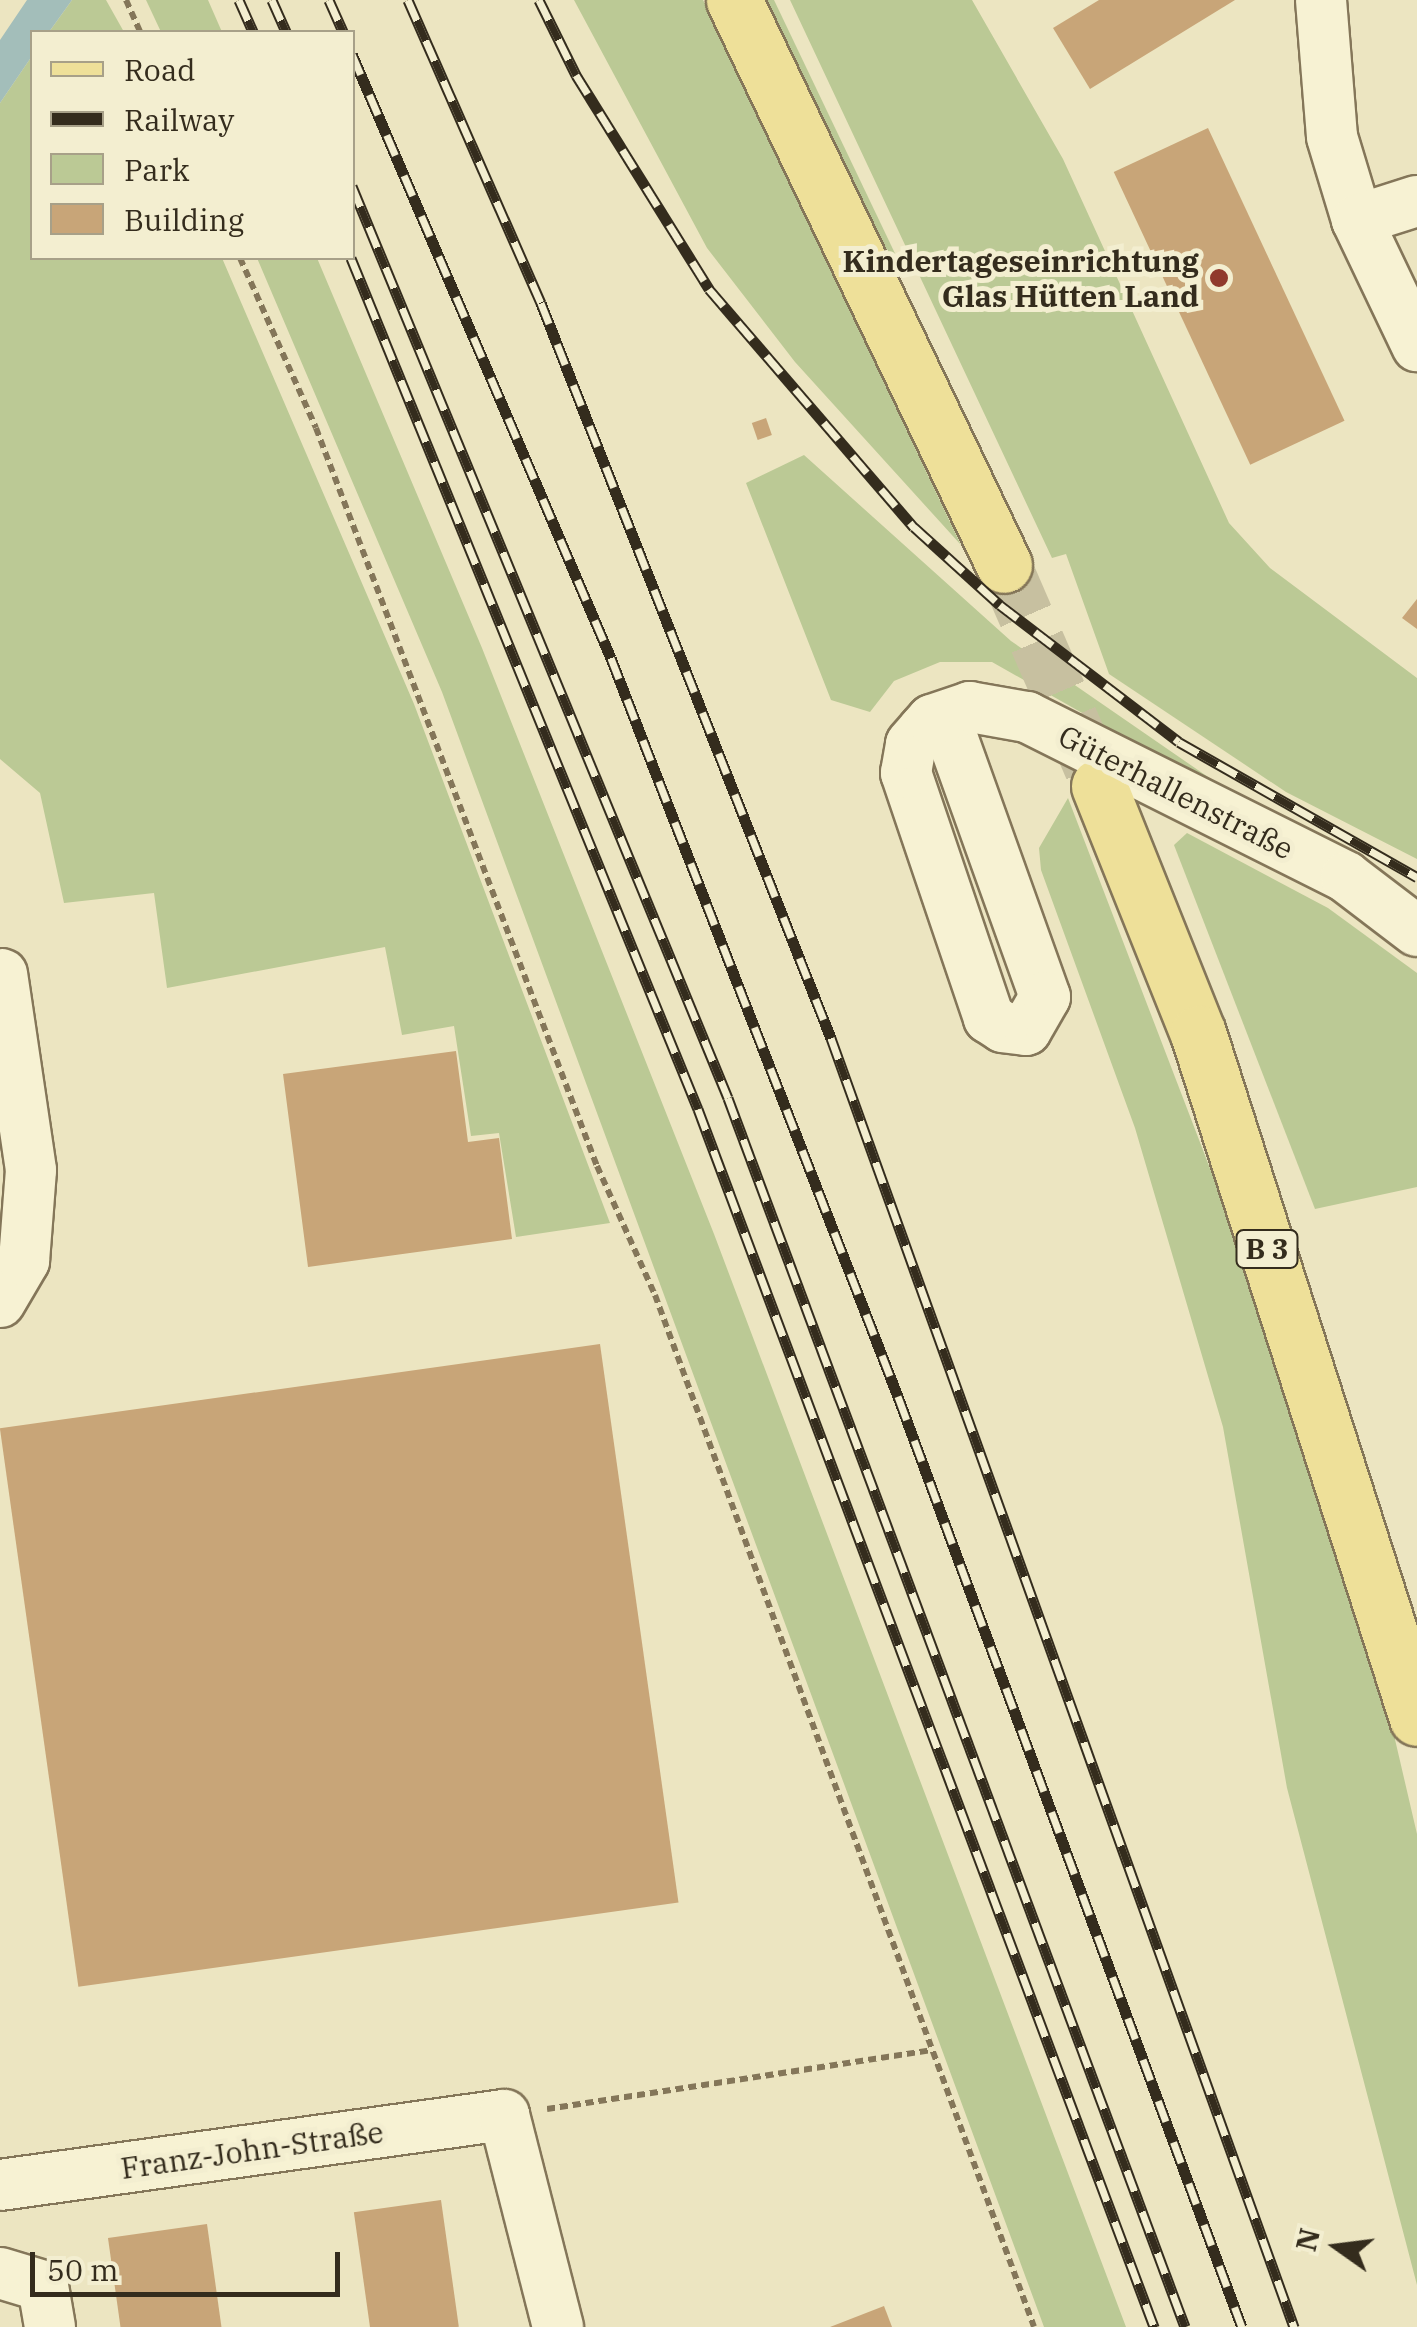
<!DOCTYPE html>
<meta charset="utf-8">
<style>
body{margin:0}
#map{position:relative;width:1417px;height:2327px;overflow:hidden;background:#ece5c1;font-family:"IBM Plex Serif",serif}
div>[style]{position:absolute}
.green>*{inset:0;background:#bbc995}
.water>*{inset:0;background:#a3beba}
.building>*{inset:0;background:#c8a578;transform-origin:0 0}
.major-tunnel>*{height:55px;margin-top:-27.5px;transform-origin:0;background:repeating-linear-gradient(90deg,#c7c0a0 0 55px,transparent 0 83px)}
.path>*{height:6px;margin-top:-3px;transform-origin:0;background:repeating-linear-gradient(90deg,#847659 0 8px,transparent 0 13px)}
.roads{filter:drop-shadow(2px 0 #847659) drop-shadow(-2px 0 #847659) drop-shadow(0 2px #847659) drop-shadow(0 -2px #847659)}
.minor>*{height:50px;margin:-25px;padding:0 25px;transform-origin:25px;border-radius:25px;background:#f7f2d3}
.major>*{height:55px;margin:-27.5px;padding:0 27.5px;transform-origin:27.5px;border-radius:27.5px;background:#eee099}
.rail>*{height:11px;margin-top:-5.5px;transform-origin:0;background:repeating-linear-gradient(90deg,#f3eed0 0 22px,#342c1d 0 44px);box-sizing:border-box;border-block:2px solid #342c1d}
.dots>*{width:28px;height:28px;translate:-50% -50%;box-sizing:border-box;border:5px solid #f3eed0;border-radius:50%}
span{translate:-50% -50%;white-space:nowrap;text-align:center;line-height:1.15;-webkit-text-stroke:10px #f3eed0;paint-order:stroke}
.shield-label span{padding:2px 8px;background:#f3eed0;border:2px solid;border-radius:8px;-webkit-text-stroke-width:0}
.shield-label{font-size:28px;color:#342c1d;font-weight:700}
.poi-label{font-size:30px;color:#342c1d;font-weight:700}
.right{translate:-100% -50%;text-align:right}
.street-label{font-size:30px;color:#342c1d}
.legend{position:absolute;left:30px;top:30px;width:325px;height:230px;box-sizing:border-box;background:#f3eed0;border:2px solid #a7a088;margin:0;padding:12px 18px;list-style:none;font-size:30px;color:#342c1d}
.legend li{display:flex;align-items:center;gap:20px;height:50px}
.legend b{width:50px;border:2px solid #a7a088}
.north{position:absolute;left:1287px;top:2197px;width:100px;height:100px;-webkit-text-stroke:8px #f3eed0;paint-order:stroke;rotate:284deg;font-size:28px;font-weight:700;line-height:40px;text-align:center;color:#342c1d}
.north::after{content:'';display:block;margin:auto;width:35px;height:45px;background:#342c1d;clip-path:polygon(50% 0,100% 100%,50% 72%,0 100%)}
.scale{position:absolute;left:30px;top:2252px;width:310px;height:45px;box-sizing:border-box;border:5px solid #342c1d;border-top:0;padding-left:12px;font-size:30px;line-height:35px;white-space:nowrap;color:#342c1d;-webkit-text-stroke:8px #f3eed0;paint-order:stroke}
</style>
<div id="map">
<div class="green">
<div style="clip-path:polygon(72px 0,106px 0,124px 32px,49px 32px)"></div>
<div style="clip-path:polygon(146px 0,208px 0,222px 32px,161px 32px)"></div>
<div style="clip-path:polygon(574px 0,703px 0,847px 285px,840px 290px,961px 545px,795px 362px,707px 248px)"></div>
<div style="clip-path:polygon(759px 0,774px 0,901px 266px,893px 269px)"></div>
<div style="clip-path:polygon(790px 0,972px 0,1063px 159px,1229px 523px,1270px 568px,1417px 678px,1417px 859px,1286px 792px,1109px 674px,1066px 554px,1052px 558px)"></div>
<div style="clip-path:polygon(32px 56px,32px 258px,222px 258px,414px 704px,610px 1223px,516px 1237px,499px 1133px,471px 1136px,454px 1026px,402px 1035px,385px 947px,167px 988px,154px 893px,64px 903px,40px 793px,0 759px,0 103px)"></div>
<div style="clip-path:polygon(257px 258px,317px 258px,482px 648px,714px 1234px,1126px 2327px,1044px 2327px,442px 692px)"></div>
<div style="clip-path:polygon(804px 455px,1011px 641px,1266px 817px,992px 662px,940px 662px,894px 681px,870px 712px,831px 700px,746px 483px)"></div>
<div style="clip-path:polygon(1068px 798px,1275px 1338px,1377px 1662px,1417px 1834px,1417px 2285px,1287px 1788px,1223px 1427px,1135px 1128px,1041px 870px,1039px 848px)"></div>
<div style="clip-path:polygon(1187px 833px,1328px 908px,1417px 973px,1417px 1187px,1315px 1209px,1174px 845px)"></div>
</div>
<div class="water">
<div style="clip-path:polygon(27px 0,72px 0,49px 32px,32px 32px,32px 56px,0 103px,0 40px)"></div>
</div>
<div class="building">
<div style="clip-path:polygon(1099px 0,1235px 0,1090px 89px,1053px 28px)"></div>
<div style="left:1208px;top:128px;width:323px;height:104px;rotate:65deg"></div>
<div style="left:766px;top:418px;width:18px;height:15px;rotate:71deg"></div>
<div style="clip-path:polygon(1417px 599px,1417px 629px,1402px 618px)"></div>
<div style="clip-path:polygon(456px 1051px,468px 1142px,499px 1138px,512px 1239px,308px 1267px,283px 1074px)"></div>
<div style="left:600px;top:1344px;width:564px;height:606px;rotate:82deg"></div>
<div style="left:441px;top:2200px;width:128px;height:88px;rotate:82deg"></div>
<div style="left:207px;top:2224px;width:104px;height:100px;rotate:82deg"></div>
<div style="clip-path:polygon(884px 2306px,892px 2327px,830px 2327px)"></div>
</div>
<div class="major-tunnel">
<div style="left:1004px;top:565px;width:232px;rotate:66.6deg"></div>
</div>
<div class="path">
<div style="left:126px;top:0;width:35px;rotate:66deg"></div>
<div style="left:240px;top:258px;width:186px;rotate:65.9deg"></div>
<div style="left:316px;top:428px;width:790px;rotate:69.16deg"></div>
<div style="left:597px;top:1166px;width:141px;rotate:65.8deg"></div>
<div style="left:655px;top:1295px;width:1099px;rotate:69.83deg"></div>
<div style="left:547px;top:2109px;width:389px;rotate:-8.7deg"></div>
</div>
<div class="roads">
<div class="minor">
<div style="left:1321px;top:0;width:137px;rotate:85.4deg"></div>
<div style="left:1332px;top:137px;width:87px;rotate:73.2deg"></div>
<div style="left:1357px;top:220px;width:140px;rotate:64.5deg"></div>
<div style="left:1357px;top:220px;width:63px;rotate:-17.6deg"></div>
<div style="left:923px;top:730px;width:30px;rotate:14deg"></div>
<div style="left:952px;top:737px;width:276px;rotate:70.3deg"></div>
<div style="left:1045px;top:997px;width:38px;rotate:120deg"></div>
<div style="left:1026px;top:1030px;width:23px;rotate:-173deg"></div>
<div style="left:1003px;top:1027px;width:17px;rotate:-147deg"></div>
<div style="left:989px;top:1018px;width:259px;rotate:-108.7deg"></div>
<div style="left:906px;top:773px;width:29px;rotate:-80deg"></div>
<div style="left:911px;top:744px;width:32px;rotate:-49deg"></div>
<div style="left:932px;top:720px;width:40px;rotate:-18.9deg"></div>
<div style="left:970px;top:707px;width:58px;rotate:10deg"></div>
<div style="left:1027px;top:717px;width:357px;rotate:26.6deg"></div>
<div style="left:1346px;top:877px;width:89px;rotate:37.3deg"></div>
<div style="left:0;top:1302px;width:48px;rotate:-59.7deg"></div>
<div style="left:24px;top:1261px;width:91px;rotate:-85.6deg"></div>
<div style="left:31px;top:1170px;width:198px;rotate:-98.4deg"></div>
<div style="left:0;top:2185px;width:509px;rotate:-7.91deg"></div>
<div style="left:504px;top:2115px;width:219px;rotate:75.7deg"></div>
<div style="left:0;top:2273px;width:45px;rotate:16.8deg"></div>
<div style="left:43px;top:2286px;width:42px;rotate:80.3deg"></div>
</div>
<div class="major">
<div style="left:734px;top:0;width:626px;rotate:64.46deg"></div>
<div style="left:1099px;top:786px;width:266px;rotate:68.2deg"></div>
<div style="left:1198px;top:1033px;width:719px;rotate:72.27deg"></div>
</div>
</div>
<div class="rail">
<div style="left:239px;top:0;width:35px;rotate:66deg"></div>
<div style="left:272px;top:0;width:35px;rotate:66deg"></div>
<div style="left:329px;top:0;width:35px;rotate:66deg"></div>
<div style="left:408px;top:0;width:331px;rotate:66.3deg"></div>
<div style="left:541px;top:303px;width:790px;rotate:68.47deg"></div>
<div style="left:831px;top:1038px;width:1370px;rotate:70.24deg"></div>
<div style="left:539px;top:0;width:84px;rotate:63.7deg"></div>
<div style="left:576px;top:75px;width:252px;rotate:58.1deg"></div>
<div style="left:709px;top:289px;width:314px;rotate:49.3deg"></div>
<div style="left:914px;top:527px;width:116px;rotate:42.2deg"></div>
<div style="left:1000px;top:605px;width:225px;rotate:37.4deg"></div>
<div style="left:1179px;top:742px;width:274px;rotate:29.6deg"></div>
<div style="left:352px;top:54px;width:657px;rotate:66.79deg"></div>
<div style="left:611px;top:658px;width:795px;rotate:68.76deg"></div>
<div style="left:899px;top:1399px;width:989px;rotate:69.72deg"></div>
<div style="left:352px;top:186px;width:986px;rotate:67.59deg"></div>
<div style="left:728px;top:1098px;width:1311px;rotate:69.6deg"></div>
<div style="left:351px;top:258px;width:919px;rotate:67.82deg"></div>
<div style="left:698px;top:1109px;width:1301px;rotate:69.47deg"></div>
</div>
<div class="dots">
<div style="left:1219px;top:278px;background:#903a2c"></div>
</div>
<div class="shield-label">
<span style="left:1267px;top:1249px">B 3</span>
</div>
<div class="poi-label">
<span class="right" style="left:1199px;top:278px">Kindertageseinrichtung<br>Glas Hütten Land</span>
</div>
<div class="street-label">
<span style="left:1176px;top:792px;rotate:27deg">Güterhallenstraße</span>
<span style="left:252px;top:2150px;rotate:-8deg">Franz-John-Straße</span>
</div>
<ul class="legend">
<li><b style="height:12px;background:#eee099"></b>Road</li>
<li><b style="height:12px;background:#342c1d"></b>Railway</li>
<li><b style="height:28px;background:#bbc995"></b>Park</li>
<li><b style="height:28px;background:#c8a578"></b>Building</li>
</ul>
<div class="north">N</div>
<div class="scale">50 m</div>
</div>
